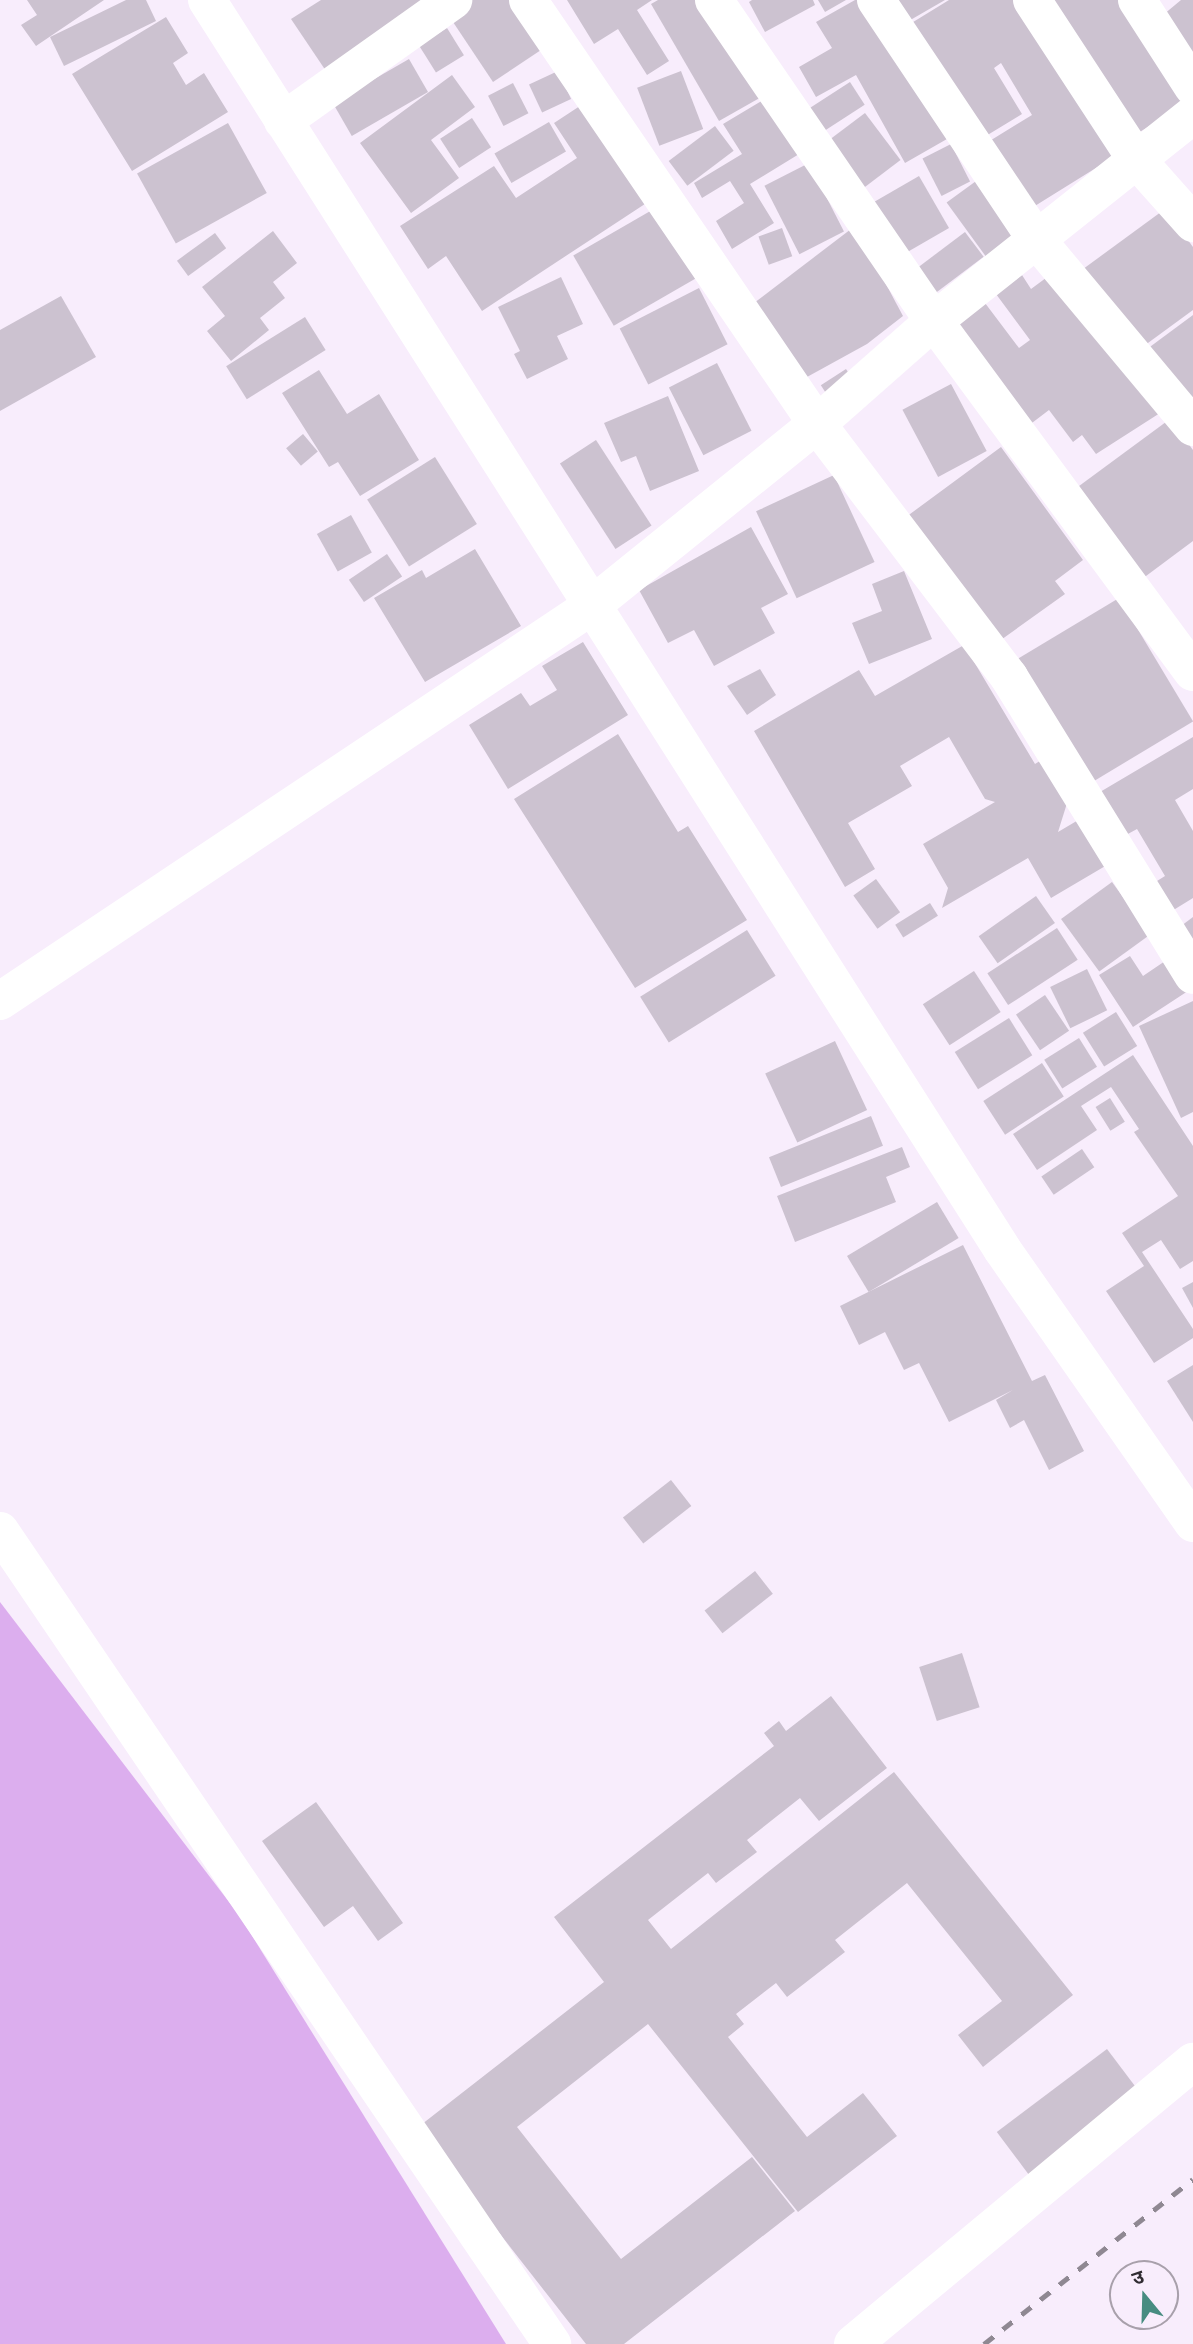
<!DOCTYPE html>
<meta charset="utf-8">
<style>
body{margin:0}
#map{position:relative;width:1193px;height:2344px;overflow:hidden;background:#f8edfc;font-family:"Public Sans","Noto Sans Devanagari",sans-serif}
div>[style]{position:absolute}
.green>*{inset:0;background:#dcaeee}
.building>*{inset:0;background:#ccc2d0;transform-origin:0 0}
.minor>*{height:38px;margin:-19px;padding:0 19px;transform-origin:19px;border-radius:19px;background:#fff}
.rail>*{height:5px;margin-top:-2.5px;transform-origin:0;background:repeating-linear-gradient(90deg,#8f8892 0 12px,transparent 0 24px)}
span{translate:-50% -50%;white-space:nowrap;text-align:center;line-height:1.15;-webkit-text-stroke:5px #f8edfc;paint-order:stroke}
.north{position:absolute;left:1109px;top:2260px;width:70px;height:70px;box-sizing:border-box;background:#f8edfc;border:2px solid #a8a0ab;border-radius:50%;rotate:341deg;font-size:19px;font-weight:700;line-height:28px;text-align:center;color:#302c32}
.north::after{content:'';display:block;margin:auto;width:24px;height:32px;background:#478c81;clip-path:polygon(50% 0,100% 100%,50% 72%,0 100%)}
</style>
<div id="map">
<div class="green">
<div style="clip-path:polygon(0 1602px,239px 1915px,506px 2344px,0 2344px)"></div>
</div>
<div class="building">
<div style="clip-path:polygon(27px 0,104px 0,36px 46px,21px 25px,37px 15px)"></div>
<div style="clip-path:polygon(126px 0,146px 0,156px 21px,64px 66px,50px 37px)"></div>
<div style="clip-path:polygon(321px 0,441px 0,328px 74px,291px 19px)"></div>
<div style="clip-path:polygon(472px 0,519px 0,550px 44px,493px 82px,449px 16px)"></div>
<div style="clip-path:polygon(567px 0,652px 0,637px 10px,669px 61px,647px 75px,618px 29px,594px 44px)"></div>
<div style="clip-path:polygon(658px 0,716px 0,770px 92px,719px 121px,651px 4px)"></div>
<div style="clip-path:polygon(752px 0,813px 0,815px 5px,765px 32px,749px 2px)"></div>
<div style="clip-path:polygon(818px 0,846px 0,825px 12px)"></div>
<div style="clip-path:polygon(855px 0,867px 0,947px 139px,905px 163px,856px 75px,816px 97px,799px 67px,832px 48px,816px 22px)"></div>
<div style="clip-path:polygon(885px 0,945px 0,900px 26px)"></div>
<div style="clip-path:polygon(949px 0,1026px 0,1120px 153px,1030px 209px,988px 142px,1032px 115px,1001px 63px,994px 68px,1022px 114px,976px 142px,905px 27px)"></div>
<div style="clip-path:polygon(1044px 0,1123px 0,1193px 99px,1130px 138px)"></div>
<div style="clip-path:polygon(1181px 0,1193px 0,1193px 62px,1157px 20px)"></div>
<div style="clip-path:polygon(166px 17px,188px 53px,173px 63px,186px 85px,204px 73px,228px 112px,132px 171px,72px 74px)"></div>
<div style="left:447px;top:28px;width:32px;height:33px;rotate:58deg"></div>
<div style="left:409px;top:59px;width:38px;height:88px;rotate:60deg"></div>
<div style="left:558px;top:71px;width:31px;height:32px;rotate:65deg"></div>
<div style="left:681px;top:71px;width:62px;height:47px;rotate:69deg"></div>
<div style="clip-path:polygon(452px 75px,475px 107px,431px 140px,459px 178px,411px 213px,360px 143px)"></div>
<div style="left:850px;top:82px;width:27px;height:52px;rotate:57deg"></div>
<div style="left:513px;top:83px;width:34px;height:28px;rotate:63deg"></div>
<div style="clip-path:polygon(770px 96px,804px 151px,750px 184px,774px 223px,732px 249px,716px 221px,744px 203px,730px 181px,702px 198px,694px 183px,742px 154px,723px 124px)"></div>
<div style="clip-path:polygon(586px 102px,651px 200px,482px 311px,446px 256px,428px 269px,400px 226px,494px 166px,516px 198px,577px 158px,554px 123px)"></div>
<div style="left:865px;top:113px;width:59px;height:52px;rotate:53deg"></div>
<div style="left:472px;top:118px;width:35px;height:38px;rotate:57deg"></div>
<div style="left:549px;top:122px;width:34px;height:63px;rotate:60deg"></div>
<div style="left:228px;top:123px;width:80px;height:104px;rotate:61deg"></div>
<div style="left:715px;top:126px;width:31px;height:58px;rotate:53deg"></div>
<div style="left:951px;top:144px;width:42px;height:32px;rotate:63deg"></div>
<div style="left:809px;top:163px;width:77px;height:50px;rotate:63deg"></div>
<div style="left:919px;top:176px;width:60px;height:56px;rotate:60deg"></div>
<div style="left:983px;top:176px;width:74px;height:45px;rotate:54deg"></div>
<div style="left:659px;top:206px;width:81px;height:99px;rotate:60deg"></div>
<div style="clip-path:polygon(1165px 209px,1193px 247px,1193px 310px,1137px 351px,1079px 272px)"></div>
<div style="clip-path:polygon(855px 226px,903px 316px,867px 344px,807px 377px,754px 303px)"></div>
<div style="left:782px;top:228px;width:30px;height:25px;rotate:70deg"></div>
<div style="clip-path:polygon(273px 231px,297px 263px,273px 282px,285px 298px,260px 318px,269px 330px,231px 361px,207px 331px,225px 316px,202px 287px)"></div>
<div style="left:965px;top:232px;width:31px;height:66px;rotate:53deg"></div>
<div style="left:215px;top:233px;width:19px;height:47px;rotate:54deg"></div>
<div style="clip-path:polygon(1054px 272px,1160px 413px,1096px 454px,1082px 435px,1073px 442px,1049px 410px,1024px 429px,949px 329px,985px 303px,1019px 348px,1030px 340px,996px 294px,1022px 275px,1031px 289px)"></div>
<div style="clip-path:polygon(561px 277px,583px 324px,557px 336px,568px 359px,527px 379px,514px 354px,520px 351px,498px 307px)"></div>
<div style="left:699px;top:288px;width:63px;height:89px;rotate:63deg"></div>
<div style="clip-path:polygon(61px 296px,96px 357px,0 411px,0 330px)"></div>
<div style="clip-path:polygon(1193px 315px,1193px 410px,1143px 352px)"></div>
<div style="left:305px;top:317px;width:39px;height:93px;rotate:58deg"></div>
<div style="left:717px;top:363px;width:76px;height:54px;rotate:63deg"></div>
<div style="left:846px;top:369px;width:17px;height:30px;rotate:57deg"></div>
<div style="clip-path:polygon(319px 370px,347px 414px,379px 394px,419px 460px,360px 496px,338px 462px,329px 467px,282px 393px)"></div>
<div style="left:951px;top:384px;width:76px;height:55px;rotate:62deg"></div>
<div style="clip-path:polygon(668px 396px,699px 471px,650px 491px,636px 456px,621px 462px,604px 423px)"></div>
<div style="clip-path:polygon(1170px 419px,1193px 450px,1193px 541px,1142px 579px,1075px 489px)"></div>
<div style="left:303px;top:434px;width:23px;height:22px;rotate:50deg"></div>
<div style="left:596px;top:440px;width:102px;height:43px;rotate:57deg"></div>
<div style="clip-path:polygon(1001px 447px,1083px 560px,1055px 581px,1065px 594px,998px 642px,906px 517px)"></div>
<div style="left:435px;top:457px;width:79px;height:80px;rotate:58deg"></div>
<div style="left:834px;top:475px;width:96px;height:86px;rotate:65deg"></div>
<div style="left:351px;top:515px;width:43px;height:39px;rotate:61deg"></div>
<div style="clip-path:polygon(751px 527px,788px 594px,761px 608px,775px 633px,714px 666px,694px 630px,668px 643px,639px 590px)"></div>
<div style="clip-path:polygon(475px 549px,521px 626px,425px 682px,374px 598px,422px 570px,426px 578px)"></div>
<div style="left:387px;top:554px;width:27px;height:46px;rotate:56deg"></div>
<div style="clip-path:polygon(904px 571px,932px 639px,869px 664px,852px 623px,882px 611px,872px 584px)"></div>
<div style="left:1119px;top:598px;width:144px;height:118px;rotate:59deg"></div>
<div style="clip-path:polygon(583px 642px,628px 715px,508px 789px,469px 725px,521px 693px,530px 706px,557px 690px,542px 666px)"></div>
<div style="clip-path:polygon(964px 645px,1035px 764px,1043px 759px,1068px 800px,1058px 832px,1080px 819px,1107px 865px,1051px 898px,1028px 858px,942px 908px,948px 888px,923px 844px,995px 802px,985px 799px,949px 737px,900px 766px,912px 786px,848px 823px,875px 869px,845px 887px,754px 731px,859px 670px,875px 696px)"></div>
<div style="clip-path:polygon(760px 669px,776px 695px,747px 715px,727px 686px)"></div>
<div style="clip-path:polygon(618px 734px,678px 832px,688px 826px,747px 920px,635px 988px,514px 799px)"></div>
<div style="clip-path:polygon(1193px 737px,1193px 789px,1175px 800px,1193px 831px,1193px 898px,1167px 914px,1149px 886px,1165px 876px,1137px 829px,1126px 835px,1100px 792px)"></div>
<div style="left:876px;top:879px;width:41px;height:28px;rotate:54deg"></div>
<div style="left:1112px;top:882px;width:65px;height:63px;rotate:54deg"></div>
<div style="left:1036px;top:896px;width:33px;height:70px;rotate:55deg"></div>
<div style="left:930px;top:903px;width:15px;height:41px;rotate:58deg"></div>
<div style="clip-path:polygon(1193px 917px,1193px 950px,1177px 929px)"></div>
<div style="left:1057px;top:928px;width:38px;height:83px;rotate:57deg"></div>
<div style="left:747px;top:930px;width:54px;height:126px;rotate:58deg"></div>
<div style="clip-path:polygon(1130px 956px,1143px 976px,1171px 957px,1191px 989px,1133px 1027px,1099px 975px)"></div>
<div style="left:1087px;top:969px;width:46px;height:41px;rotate:64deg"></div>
<div style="left:974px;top:971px;width:49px;height:61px;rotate:57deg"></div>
<div style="left:1045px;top:995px;width:43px;height:35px;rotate:56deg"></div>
<div style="clip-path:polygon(1193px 1001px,1193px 1112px,1181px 1118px,1139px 1026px)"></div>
<div style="left:1116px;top:1012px;width:40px;height:39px;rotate:58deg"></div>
<div style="left:1009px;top:1018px;width:44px;height:64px;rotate:58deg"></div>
<div style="left:1079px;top:1038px;width:34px;height:41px;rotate:58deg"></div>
<div style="left:835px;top:1041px;width:76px;height:77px;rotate:65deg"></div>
<div style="clip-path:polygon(1133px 1055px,1193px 1146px,1193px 1261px,1180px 1269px,1161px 1240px,1142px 1252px,1193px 1329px,1193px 1338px,1154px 1363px,1106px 1291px,1144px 1266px,1122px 1233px,1178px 1196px,1134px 1132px,1139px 1129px,1111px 1087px,1081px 1106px,1097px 1130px,1037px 1170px,1013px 1134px)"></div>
<div style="left:1042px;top:1063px;width:40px;height:70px;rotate:57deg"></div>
<div style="left:1110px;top:1098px;width:28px;height:17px;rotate:58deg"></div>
<div style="left:871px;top:1116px;width:32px;height:110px;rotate:68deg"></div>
<div style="clip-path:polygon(902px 1147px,910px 1167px,886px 1177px,896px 1202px,795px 1242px,777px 1196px)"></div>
<div style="left:1082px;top:1149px;width:22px;height:49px;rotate:56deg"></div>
<div style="left:937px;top:1202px;width:42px;height:105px;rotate:59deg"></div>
<div style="clip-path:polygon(963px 1245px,1032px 1381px,1045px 1375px,1084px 1451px,1049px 1470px,1024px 1420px,1010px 1428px,996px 1400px,1013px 1390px,949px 1422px,919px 1363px,904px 1370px,885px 1332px,859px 1345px,840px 1306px)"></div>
<div style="clip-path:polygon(1193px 1282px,1193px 1308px,1182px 1288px)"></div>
<div style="clip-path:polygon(1193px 1365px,1193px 1422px,1167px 1381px)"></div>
<div style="left:671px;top:1480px;width:33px;height:61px;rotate:52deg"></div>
<div style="left:755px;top:1571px;width:29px;height:64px;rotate:52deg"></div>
<div style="left:962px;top:1653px;width:57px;height:45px;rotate:72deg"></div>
<div style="clip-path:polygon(831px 1696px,887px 1768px,819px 1821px,800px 1798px,747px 1840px,757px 1852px,716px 1883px,708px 1873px,648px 1920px,671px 1949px,894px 1772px,1073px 1995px,983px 2067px,958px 2035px,1002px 2001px,907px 1883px,835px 1940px,845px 1952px,787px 1997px,776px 1983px,736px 2014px,744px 2024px,728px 2037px,807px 2137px,863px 2093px,897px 2136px,798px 2212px,648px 2024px,517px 2127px,621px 2259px,752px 2157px,795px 2211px,624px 2344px,586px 2344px,417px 2128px,604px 1982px,554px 1917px,774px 1746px,764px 1733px,779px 1721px,786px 1731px)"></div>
<div style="clip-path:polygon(316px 1802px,403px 1923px,378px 1941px,353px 1906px,324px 1927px,262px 1841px)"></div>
<div style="left:1107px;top:2049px;width:53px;height:138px;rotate:53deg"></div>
</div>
<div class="minor">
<div style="left:207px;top:0;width:1481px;rotate:57.52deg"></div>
<div style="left:1002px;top:1249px;width:334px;rotate:55.1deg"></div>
<div style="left:528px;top:0;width:513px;rotate:55.72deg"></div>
<div style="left:817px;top:424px;width:318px;rotate:52.8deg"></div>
<div style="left:1009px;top:677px;width:350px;rotate:58.3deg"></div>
<div style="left:714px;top:0;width:389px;rotate:55.6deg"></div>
<div style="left:934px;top:321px;width:436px;rotate:53.6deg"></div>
<div style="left:876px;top:0;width:288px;rotate:56.2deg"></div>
<div style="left:1036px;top:239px;width:245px;rotate:50.1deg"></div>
<div style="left:1032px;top:0;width:190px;rotate:56.8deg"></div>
<div style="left:1136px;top:159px;width:86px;rotate:48.3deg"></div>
<div style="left:1137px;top:0;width:103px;rotate:57.2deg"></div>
<div style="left:283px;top:121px;width:209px;rotate:-35.4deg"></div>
<div style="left:0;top:1001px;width:709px;rotate:-33.73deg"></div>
<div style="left:590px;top:607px;width:292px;rotate:-38.9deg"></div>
<div style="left:817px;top:424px;width:156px;rotate:-41.4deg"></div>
<div style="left:934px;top:321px;width:331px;rotate:-38.5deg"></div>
<div style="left:0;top:1531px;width:983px;rotate:55.82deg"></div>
<div style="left:853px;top:2344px;width:442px;rotate:-39.7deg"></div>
</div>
<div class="rail">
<div style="left:984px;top:2344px;width:266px;rotate:-38.3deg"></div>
</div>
<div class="north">उ</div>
</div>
